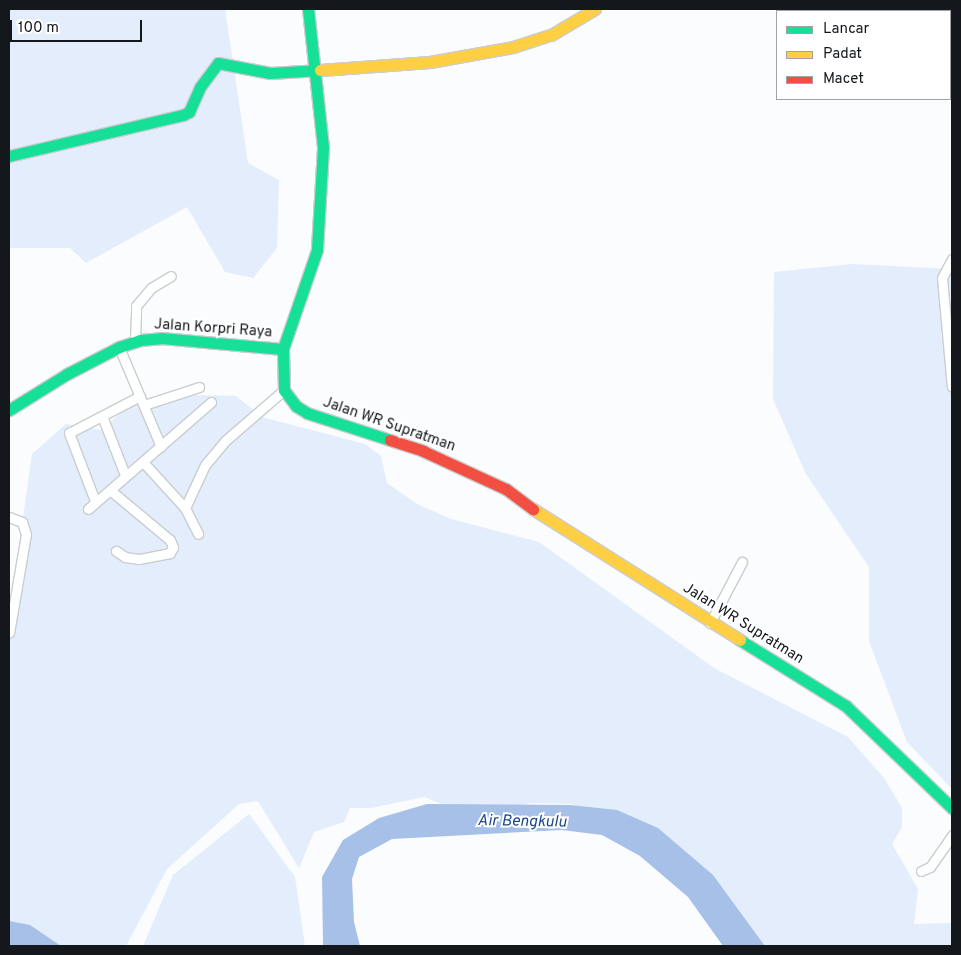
<!DOCTYPE html>
<style>
body{margin:0}
#map{position:relative;width:961px;height:955px;overflow:hidden;background:#fbfcfd;font-family:Overpass,sans-serif}
div>[style]{position:absolute}
.green>*{inset:0;background:#e3edfc}
.water>*{inset:0;background:#a6c0e8}
.roads{filter:drop-shadow(1px 0 #cbcccf) drop-shadow(-1px 0 #cbcccf) drop-shadow(0 1px #cbcccf) drop-shadow(0 -1px #cbcccf)}
.street>*{height:9px;margin:-4.5px;padding:0 4.5px;transform-origin:4.5px;border-radius:4.5px;background:#feffff}
.fast>*{height:11px;margin:-5.5px;padding:0 5.5px;transform-origin:5.5px;border-radius:5.5px;background:#16e098}
.slow>*{height:11px;margin:-5.5px;padding:0 5.5px;transform-origin:5.5px;border-radius:5.5px;background:#ffcf43}
.jam>*{height:11px;margin:-5.5px;padding:0 5.5px;transform-origin:5.5px;border-radius:5.5px;background:#f24e42}
span{translate:-50% -50%;white-space:nowrap;text-align:center;line-height:1.15;-webkit-text-stroke:4px #fff;paint-order:stroke}
.street-label{font-size:15px;color:#14171c}
.water-label{font-size:16px;color:#1b478b;font-style:italic}
.frame{position:absolute;inset:0;border:10px solid #14171c;pointer-events:none}
.legend{position:absolute;left:776px;top:10px;width:175px;height:90px;box-sizing:border-box;background:#fff;border:1px solid #a1a2a4;margin:0;padding:6px 9px;list-style:none;font-size:15px;color:#14171c}
.legend li{display:flex;align-items:center;gap:10px;height:25px}
.legend b{width:25px;border:1px solid #a1a2a4}
.scale{position:absolute;left:10px;top:20px;width:132px;height:22px;box-sizing:border-box;border:2px solid #14171c;border-top:0;padding-left:6px;font-size:15px;line-height:18px;white-space:nowrap;color:#14171c;-webkit-text-stroke:4px #fff;paint-order:stroke}
</style>
<div id="map">
<div class="green">
<div style="clip-path:polygon(9px 9px,225px 9px,248px 163px,279px 180px,277px 248px,253px 278px,225px 272px,187px 207px,86px 263px,70px 248px,9px 248px)"></div>
<div style="clip-path:polygon(853px 264px,952px 269px,952px 789px,907px 742px,869px 641px,869px 567px,806px 474px,773px 399px,774px 272px)"></div>
<div style="clip-path:polygon(197px 395px,236px 396px,262px 417px,365px 444px,381px 456px,387px 483px,417px 504px,451px 519px,539px 542px,714px 668px,848px 737px,884px 778px,902px 808px,902px 827px,892px 844px,918px 889px,914px 924px,952px 923px,952px 946px,755px 946px,599px 812px,570px 804px,530px 803px,477px 818px,424px 797px,371px 808px,350px 808px,344px 822px,314px 832px,299px 868px,258px 801px,239px 804px,167px 869px,126px 946px,57px 946px,9px 931px,9px 617px,32px 454px,66px 424px,102px 430px,133px 401px)"></div>
<div style="clip-path:polygon(249px 814px,295px 877px,305px 946px,143px 946px,173px 875px)"></div>
</div>
<div class="water">
<div style="clip-path:polygon(427px 804px,570px 805px,617px 810px,658px 828px,713px 875px,765px 946px,723px 946px,688px 897px,640px 856px,602px 835px,562px 830px,392px 839px,359px 857px,352px 879px,354px 922px,360px 946px,323px 946px,322px 877px,343px 840px,379px 818px)"></div>
<div style="clip-path:polygon(9px 921px,30px 925px,61px 946px,9px 946px)"></div>
</div>
<div class="roads">
<div class="street">
<div style="left:952px;top:259px;width:21px;rotate:118deg"></div>
<div style="left:942px;top:278px;width:109px;rotate:84.8deg"></div>
<div style="left:135px;top:341px;width:35px;rotate:-88deg"></div>
<div style="left:136px;top:306px;width:23px;rotate:-50deg"></div>
<div style="left:151px;top:288px;width:23px;rotate:-31deg"></div>
<div style="left:119px;top:347px;width:108px;rotate:67.2deg"></div>
<div style="left:144px;top:405px;width:58px;rotate:-18.1deg"></div>
<div style="left:102px;top:416px;width:63px;rotate:68.7deg"></div>
<div style="left:143px;top:462px;width:62px;rotate:47.6deg"></div>
<div style="left:185px;top:508px;width:29px;rotate:63deg"></div>
<div style="left:110px;top:490px;width:78px;rotate:39.8deg"></div>
<div style="left:170px;top:540px;width:8px;rotate:67deg"></div>
<div style="left:173px;top:547px;width:7px;rotate:117deg"></div>
<div style="left:170px;top:553px;width:32px;rotate:169deg"></div>
<div style="left:139px;top:559px;width:14px;rotate:-172deg"></div>
<div style="left:125px;top:557px;width:11px;rotate:-146deg"></div>
<div style="left:95px;top:501px;width:73px;rotate:-110.9deg"></div>
<div style="left:69px;top:433px;width:80px;rotate:-27.5deg"></div>
<div style="left:185px;top:508px;width:47px;rotate:-65.1deg"></div>
<div style="left:205px;top:465px;width:33px;rotate:-50deg"></div>
<div style="left:226px;top:440px;width:77px;rotate:-40.8deg"></div>
<div style="left:88px;top:509px;width:163px;rotate:-41deg"></div>
<div style="left:9px;top:517px;width:14px;rotate:21deg"></div>
<div style="left:22px;top:522px;width:13px;rotate:72deg"></div>
<div style="left:26px;top:534px;width:100px;rotate:99.7deg"></div>
<div style="left:710px;top:623px;width:69px;rotate:-62.3deg"></div>
<div style="left:921px;top:871px;width:10px;rotate:-24deg"></div>
<div style="left:930px;top:867px;width:39px;rotate:-55deg"></div>
</div>
<div class="fast">
<div style="left:308px;top:9px;width:140px;rotate:83.8deg"></div>
<div style="left:323px;top:148px;width:102px;rotate:93.4deg"></div>
<div style="left:317px;top:250px;width:105px;rotate:109deg"></div>
<div style="left:283px;top:349px;width:41px;rotate:88.6deg"></div>
<div style="left:284px;top:390px;width:20px;rotate:53deg"></div>
<div style="left:296px;top:406px;width:13px;rotate:32deg"></div>
<div style="left:307px;top:413px;width:87px;rotate:18deg"></div>
<div style="left:9px;top:156px;width:179px;rotate:-13.3deg"></div>
<div style="left:183px;top:115px;width:7px;rotate:-27deg"></div>
<div style="left:189px;top:112px;width:27px;rotate:-66deg"></div>
<div style="left:200px;top:87px;width:30px;rotate:-53deg"></div>
<div style="left:218px;top:63px;width:53px;rotate:10.9deg"></div>
<div style="left:270px;top:73px;width:50px;rotate:-3.4deg"></div>
<div style="left:9px;top:410px;width:68px;rotate:-31.8deg"></div>
<div style="left:67px;top:374px;width:59px;rotate:-27.4deg"></div>
<div style="left:119px;top:347px;width:22px;rotate:-18deg"></div>
<div style="left:140px;top:340px;width:21px;rotate:-5deg"></div>
<div style="left:161px;top:338px;width:122px;rotate:5.2deg"></div>
<div style="left:740px;top:640px;width:125px;rotate:31.9deg"></div>
<div style="left:846px;top:706px;width:147px;rotate:43.9deg"></div>
</div>
<div class="slow">
<div style="left:320px;top:70px;width:110px;rotate:-4.2deg"></div>
<div style="left:430px;top:62px;width:84px;rotate:-10.2deg"></div>
<div style="left:513px;top:47px;width:40px;rotate:-18deg"></div>
<div style="left:551px;top:35px;width:51px;rotate:-30.6deg"></div>
<div style="left:533px;top:509px;width:245px;rotate:32.3deg"></div>
</div>
<div class="jam">
<div style="left:390px;top:440px;width:35px;rotate:18deg"></div>
<div style="left:423px;top:451px;width:91px;rotate:24.6deg"></div>
<div style="left:506px;top:489px;width:34px;rotate:37deg"></div>
</div>
</div>
<div class="street-label">
<span style="left:213px;top:329px;rotate:4deg">Jalan Korpri Raya</span>
<span style="left:389px;top:425px;rotate:19deg">Jalan WR Supratman</span>
<span style="left:743px;top:624px;rotate:32deg">Jalan WR Supratman</span>
</div>
<div class="water-label">
<span style="left:522px;top:822px;rotate:1deg">Air Bengkulu</span>
</div>
<div class="frame"></div>
<ul class="legend">
<li><b style="height:6px;background:#16e098"></b>Lancar</li>
<li><b style="height:6px;background:#ffcf43"></b>Padat</li>
<li><b style="height:6px;background:#f24e42"></b>Macet</li>
</ul>
<div class="scale">100 m</div>
</div>
